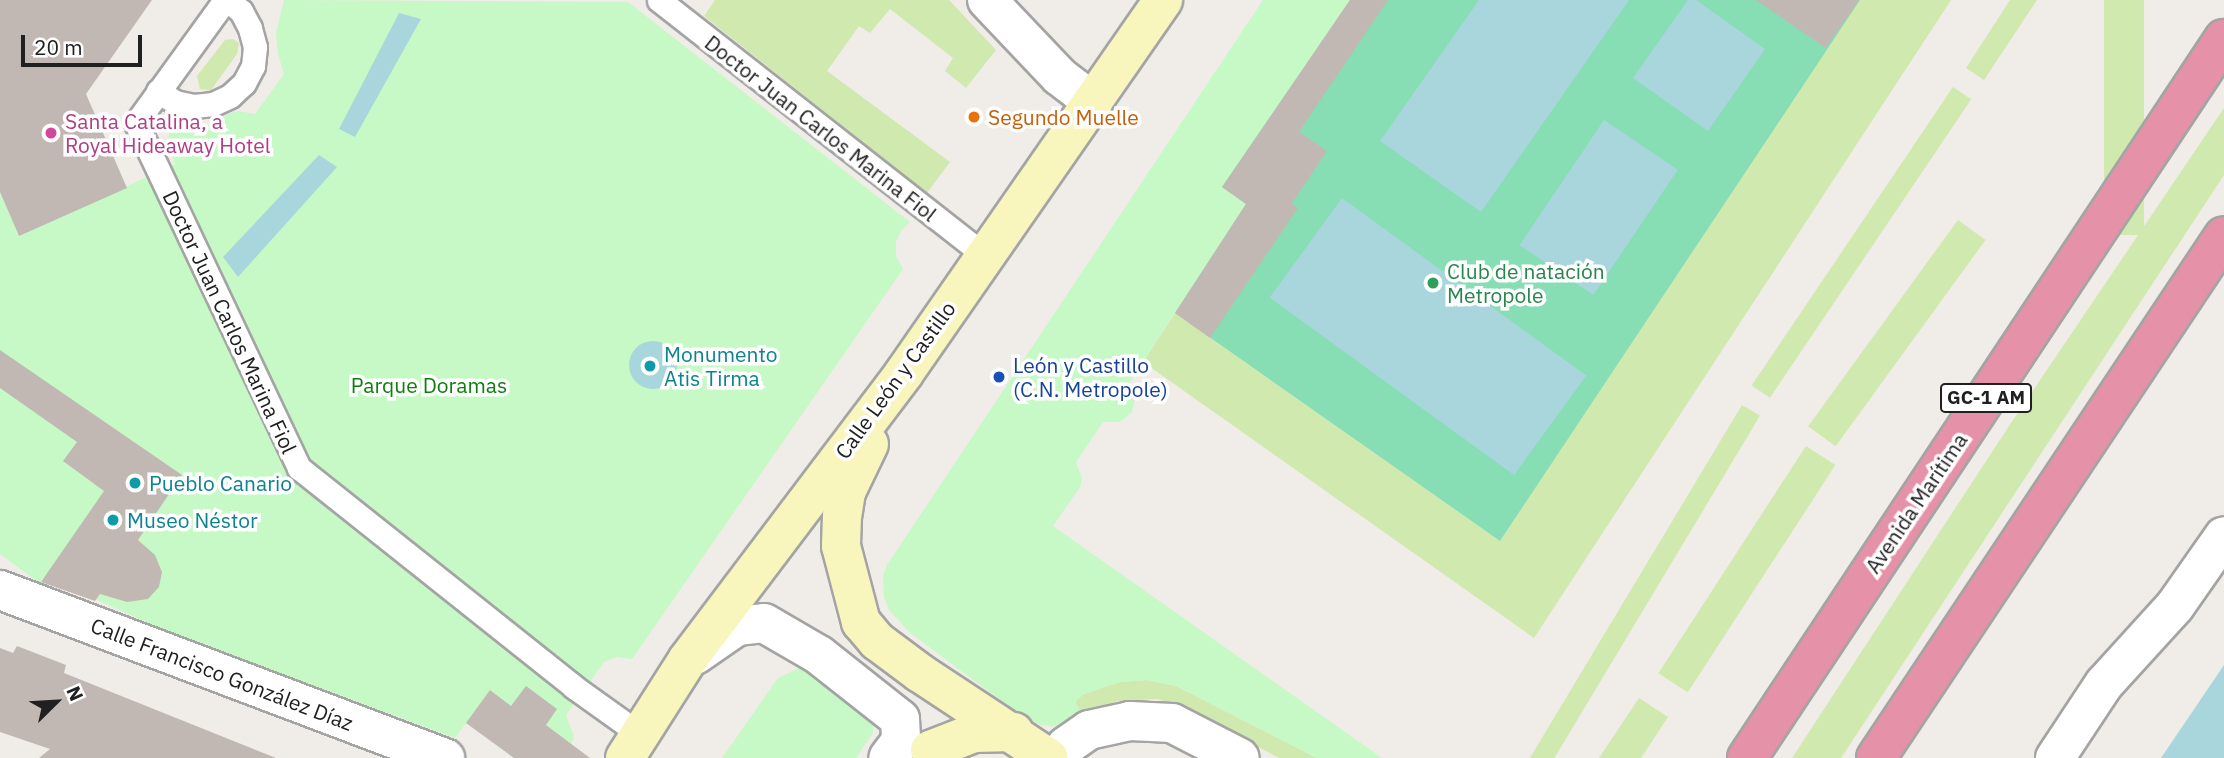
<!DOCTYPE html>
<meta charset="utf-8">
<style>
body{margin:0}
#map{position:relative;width:2224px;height:758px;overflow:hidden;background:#f0ece7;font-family:"IBM Plex Sans",sans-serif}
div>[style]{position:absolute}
.grass>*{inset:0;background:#d0e9af;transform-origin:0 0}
.park>*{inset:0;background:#c6f9c6}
.pitch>*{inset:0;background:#87ddb4}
.water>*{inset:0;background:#a9d6dd;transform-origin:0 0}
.round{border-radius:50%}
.building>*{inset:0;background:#c1b8b3}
.roads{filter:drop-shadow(2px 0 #a4a4a4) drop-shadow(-2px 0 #a4a4a4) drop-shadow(0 2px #a4a4a4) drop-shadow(0 -2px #a4a4a4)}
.lane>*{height:23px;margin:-11.5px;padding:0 11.5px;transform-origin:11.5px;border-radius:11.5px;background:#fff}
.street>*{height:38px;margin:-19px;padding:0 19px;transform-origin:19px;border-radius:19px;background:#fff}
.secondary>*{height:38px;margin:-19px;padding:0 19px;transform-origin:19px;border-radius:19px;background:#f8f6bd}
.highway>*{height:38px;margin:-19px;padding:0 19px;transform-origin:19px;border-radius:19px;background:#e591a8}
.dots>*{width:19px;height:19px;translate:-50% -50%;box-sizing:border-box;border:4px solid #fff;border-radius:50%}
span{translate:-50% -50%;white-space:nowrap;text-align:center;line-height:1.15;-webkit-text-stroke:7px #fff;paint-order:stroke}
.shield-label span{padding:2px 5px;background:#fff;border:2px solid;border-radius:5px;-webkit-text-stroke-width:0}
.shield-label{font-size:19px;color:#202020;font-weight:700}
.food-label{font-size:21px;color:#c56008}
.left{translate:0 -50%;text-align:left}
.hotel-label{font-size:21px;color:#b23c85}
.street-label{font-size:21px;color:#202020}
.leisure-label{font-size:21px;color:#27864d}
.culture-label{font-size:21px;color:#0d838f}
.transit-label{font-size:21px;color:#164399}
.park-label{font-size:21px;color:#0f7e0e}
.north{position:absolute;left:21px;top:667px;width:70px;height:70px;-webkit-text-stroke:5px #fff;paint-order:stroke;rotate:66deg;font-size:19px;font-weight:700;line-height:28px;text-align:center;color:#202020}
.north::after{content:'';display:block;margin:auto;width:24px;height:32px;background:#202020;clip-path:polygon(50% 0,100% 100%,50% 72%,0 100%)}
.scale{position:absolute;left:21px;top:35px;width:121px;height:32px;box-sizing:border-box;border:4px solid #202020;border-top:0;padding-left:9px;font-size:21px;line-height:24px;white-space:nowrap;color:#202020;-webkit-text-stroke:5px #fff;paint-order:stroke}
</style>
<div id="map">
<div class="grass">
<div style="clip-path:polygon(715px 0,949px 0,996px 50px,966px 88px,945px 71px,953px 58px,890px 9px,870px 33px,859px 26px,827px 71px,950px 162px,927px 193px,704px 16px)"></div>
<div style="clip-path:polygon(1859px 0,1951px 0,1534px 638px,1143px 362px,1175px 313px,1500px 541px)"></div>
<div style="clip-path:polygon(2010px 0,2037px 0,1984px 80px,1966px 68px)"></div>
<div style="left:2104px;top:0;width:40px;height:235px"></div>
<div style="clip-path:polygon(233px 39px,239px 43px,237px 54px,211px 90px,200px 89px,197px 76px,225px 40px)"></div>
<div style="left:1953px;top:87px;width:22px;height:360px;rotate:34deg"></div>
<div style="clip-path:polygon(2224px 108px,2224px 175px,1841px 758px,1792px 758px,2009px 426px)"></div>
<div style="left:1958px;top:220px;width:34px;height:255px;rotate:36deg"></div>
<div style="left:1742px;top:405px;width:21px;height:425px;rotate:31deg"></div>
<div style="left:1806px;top:446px;width:35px;height:271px;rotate:33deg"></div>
<div style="clip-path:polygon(1147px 680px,1176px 686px,1317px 758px,1279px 758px,1194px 712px,1158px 699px,1117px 701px,1093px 712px,1082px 713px,1076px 706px,1076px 699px,1084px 694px,1120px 682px)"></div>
<div style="clip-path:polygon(1639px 698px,1668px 717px,1641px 758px,1599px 758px)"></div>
</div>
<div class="park">
<div style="clip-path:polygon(284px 0,628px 2px,910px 222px,901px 231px,896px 242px,896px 256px,903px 269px,632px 659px,617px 657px,604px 662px,566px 715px,574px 736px,567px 758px,514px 758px,466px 723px,455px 738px,162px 629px,52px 580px,45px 587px,0 554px,0 192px,19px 236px,175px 164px,168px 140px,170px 130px,175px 126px,189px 128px,192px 134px,228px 114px,238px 111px,255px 114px,284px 74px,278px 54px,276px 33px)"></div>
<div style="clip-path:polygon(1263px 0,1350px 0,1222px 187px,1246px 204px,1129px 383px,1135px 397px,1132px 412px,1120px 422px,1103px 422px,1076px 462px,1082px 478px,1080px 487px,1053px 526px,1382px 758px,1317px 758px,1176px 686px,1147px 680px,1120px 682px,1084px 694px,1075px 702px,1082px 713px,1075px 722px,1058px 727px,1042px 725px,1027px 720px,909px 632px,889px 610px,884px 597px,883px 576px,887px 565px)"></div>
<div style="clip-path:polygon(804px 666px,873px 721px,873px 733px,856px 758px,722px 758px,778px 678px)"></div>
</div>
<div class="pitch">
<div style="clip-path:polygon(1350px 0,1860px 0,1500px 541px,1175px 313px,1246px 204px,1222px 187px)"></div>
</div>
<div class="water">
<div style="clip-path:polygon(1479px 0,1629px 0,1481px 212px,1380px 141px)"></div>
<div style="clip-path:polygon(1688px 0,1696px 0,1765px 49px,1708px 131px,1633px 78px)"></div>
<div style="clip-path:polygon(399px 13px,421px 19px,355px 137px,339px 129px)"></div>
<div style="left:1604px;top:120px;width:89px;height:151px;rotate:34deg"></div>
<div style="clip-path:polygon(319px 155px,337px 167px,238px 277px,223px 257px)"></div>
<div style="left:1342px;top:198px;width:302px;height:123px;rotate:36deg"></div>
<div class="round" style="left:629px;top:341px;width:48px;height:48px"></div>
<div style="clip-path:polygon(2224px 665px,2224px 758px,2161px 758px)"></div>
</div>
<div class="building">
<div style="clip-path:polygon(0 0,152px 0,86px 94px,127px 188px,19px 236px,0 192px)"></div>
<div style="clip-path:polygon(1350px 0,1388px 0,1299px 132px,1327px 151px,1292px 203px,1298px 208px,1210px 338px,1175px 313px,1246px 204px,1222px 187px)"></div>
<div style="clip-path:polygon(1756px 0,1859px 0,1826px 48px)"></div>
<div style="clip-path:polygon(0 350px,182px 475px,138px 540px,155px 555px,162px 572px,159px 587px,148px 599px,127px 602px,100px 594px,95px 601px,41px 582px,104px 491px,63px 461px,77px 442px,0 388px)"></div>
<div style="clip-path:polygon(17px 646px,66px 665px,64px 673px,276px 758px,39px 758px,50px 749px,0 732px,0 648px,13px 653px)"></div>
<div style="clip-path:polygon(526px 686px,557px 709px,546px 725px,590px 758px,514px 758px,466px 723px,490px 690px,511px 706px)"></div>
</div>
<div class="roads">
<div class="lane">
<div style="left:225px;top:0;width:152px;rotate:125.9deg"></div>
<div style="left:136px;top:123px;width:382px;rotate:64.7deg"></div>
<div style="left:299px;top:468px;width:352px;rotate:38.5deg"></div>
<div style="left:574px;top:687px;width:82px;rotate:35.6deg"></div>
<div style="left:659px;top:0;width:412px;rotate:38.1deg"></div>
<div style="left:158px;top:91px;width:20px;rotate:33deg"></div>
<div style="left:175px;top:102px;width:19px;rotate:12deg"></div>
<div style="left:194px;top:106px;width:19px;rotate:-6deg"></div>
<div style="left:213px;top:104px;width:19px;rotate:-25deg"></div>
<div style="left:230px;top:96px;width:19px;rotate:-43deg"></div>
<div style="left:244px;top:83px;width:19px;rotate:-62deg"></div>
<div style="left:253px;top:66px;width:19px;rotate:-84deg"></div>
<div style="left:255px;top:47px;width:20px;rotate:-105deg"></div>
<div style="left:250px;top:28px;width:19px;rotate:-118deg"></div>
<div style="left:241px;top:11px;width:18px;rotate:-142deg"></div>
</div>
<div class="street">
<div style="left:987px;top:0;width:105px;rotate:46.5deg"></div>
<div style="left:1059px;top:76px;width:43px;rotate:37.4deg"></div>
<div style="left:0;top:590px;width:476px;rotate:20.7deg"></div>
<div style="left:695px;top:655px;width:51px;rotate:-34.6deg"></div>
<div style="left:737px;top:626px;width:27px;rotate:-6deg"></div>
<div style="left:764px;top:623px;width:64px;rotate:30.2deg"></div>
<div style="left:819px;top:655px;width:103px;rotate:38.3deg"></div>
<div style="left:900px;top:719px;width:22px;rotate:87deg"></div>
<div style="left:901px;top:741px;width:21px;rotate:127deg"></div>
<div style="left:1058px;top:758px;width:14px;rotate:-56deg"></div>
<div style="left:1066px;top:746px;width:28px;rotate:-35deg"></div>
<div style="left:1089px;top:730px;width:42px;rotate:-12.4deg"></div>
<div style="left:1130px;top:721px;width:42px;rotate:2.7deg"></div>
<div style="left:1172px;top:723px;width:76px;rotate:27.2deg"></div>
<div style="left:2055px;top:758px;width:89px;rotate:-56.5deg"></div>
<div style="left:2104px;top:684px;width:105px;rotate:-47.7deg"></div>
<div style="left:2175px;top:606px;width:85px;rotate:-55deg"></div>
</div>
<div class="secondary">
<div style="left:869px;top:444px;width:53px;rotate:115.6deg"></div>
<div style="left:846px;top:492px;width:24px;rotate:99deg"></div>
<div style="left:842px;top:516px;width:30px;rotate:92deg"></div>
<div style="left:841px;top:546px;width:79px;rotate:75.3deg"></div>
<div style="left:861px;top:622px;width:25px;rotate:50deg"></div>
<div style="left:877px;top:641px;width:54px;rotate:36.7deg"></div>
<div style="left:920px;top:673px;width:154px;rotate:33.4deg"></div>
<div style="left:930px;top:750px;width:47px;rotate:-21.1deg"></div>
<div style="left:974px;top:733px;width:40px;rotate:-1.4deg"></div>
<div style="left:625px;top:758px;width:117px;rotate:-57.5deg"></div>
<div style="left:688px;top:659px;width:358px;rotate:-52.9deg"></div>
<div style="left:904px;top:373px;width:454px;rotate:-55.2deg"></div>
</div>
<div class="highway">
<div style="left:1747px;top:758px;width:863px;rotate:-56.44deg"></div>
<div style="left:1876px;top:758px;width:627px;rotate:-56.31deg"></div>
</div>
</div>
<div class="dots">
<div style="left:974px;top:117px;background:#e8710a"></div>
<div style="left:51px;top:133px;background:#d1479c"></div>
<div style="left:1433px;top:283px;background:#2e9e5b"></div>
<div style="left:650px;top:366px;background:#0f9aa8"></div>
<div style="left:999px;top:377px;background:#1a4fb4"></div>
<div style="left:135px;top:483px;background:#0f9aa8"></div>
<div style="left:113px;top:520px;background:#0f9aa8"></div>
</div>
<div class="shield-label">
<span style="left:1986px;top:398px">GC-1 AM</span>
</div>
<div class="food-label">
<span class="left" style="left:988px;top:117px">Segundo Muelle</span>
</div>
<div class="hotel-label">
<span class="left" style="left:65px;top:133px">Santa Catalina, a<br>Royal Hideaway Hotel</span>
</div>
<div class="street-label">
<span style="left:821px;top:128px;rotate:38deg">Doctor Juan Carlos Marina Fiol</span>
<span style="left:230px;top:322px;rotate:65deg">Doctor Juan Carlos Marina Fiol</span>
<span style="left:895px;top:380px;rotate:-54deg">Calle León y Castillo</span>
<span style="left:1916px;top:503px;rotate:-56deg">Avenida Marítima</span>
<span style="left:222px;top:674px;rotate:21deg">Calle Francisco González Díaz</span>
</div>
<div class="leisure-label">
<span class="left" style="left:1447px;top:283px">Club de natación<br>Metropole</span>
</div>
<div class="culture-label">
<span class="left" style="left:664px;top:366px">Monumento<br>Atis Tirma</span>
<span class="left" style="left:149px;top:483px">Pueblo Canario</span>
<span class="left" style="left:127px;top:520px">Museo Néstor</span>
</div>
<div class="transit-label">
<span class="left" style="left:1013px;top:377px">León y Castillo<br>(C.N. Metropole)</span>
</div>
<div class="park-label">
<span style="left:429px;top:385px">Parque Doramas</span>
</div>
<div class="north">N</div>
<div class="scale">20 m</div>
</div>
